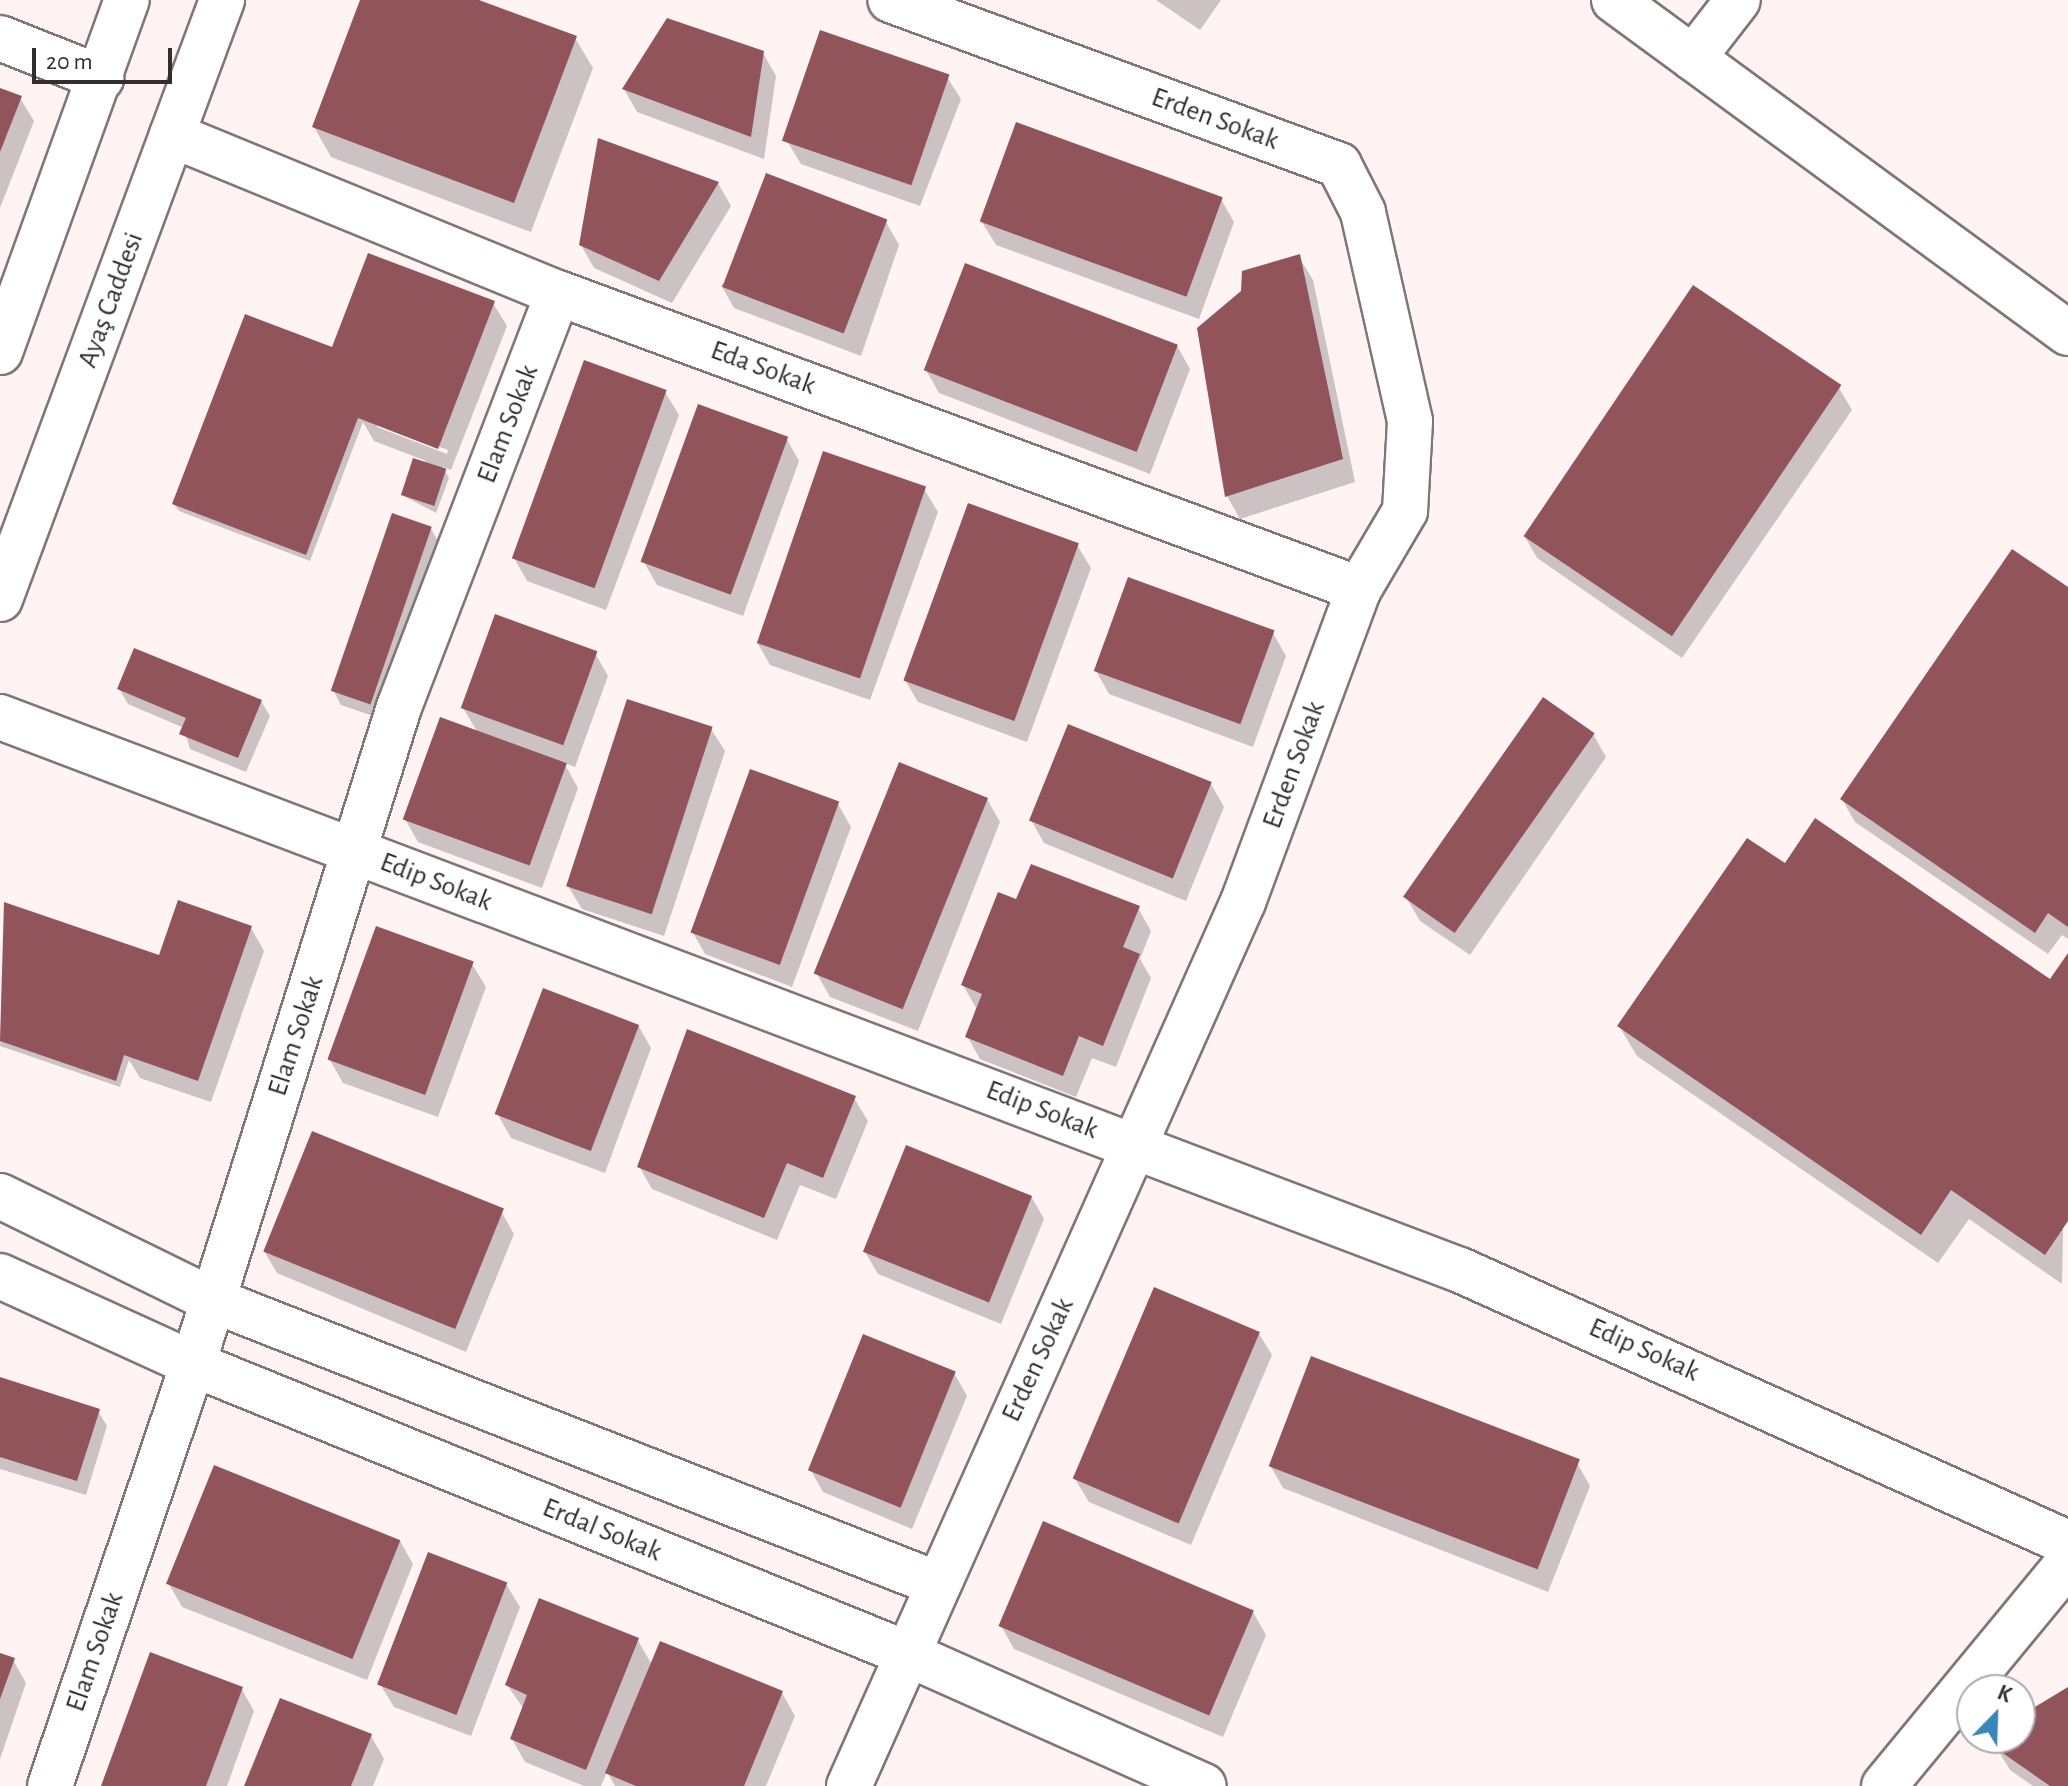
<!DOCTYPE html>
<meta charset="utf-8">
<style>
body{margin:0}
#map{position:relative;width:2068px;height:1786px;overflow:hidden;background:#fff3f4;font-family:"Alegreya Sans",sans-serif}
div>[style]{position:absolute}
.shadow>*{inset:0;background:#0003}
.building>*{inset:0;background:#90545a;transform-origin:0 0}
.roads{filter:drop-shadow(2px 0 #807676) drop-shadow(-2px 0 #807676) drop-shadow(0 2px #807676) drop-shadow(0 -2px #807676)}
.minor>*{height:44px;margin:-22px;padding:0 22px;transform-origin:22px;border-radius:22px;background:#fff}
.major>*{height:44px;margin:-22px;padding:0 22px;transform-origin:22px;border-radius:22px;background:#fff}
span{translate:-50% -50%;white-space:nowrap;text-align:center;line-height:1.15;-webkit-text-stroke:8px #fff;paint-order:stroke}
.street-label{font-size:28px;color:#332f2f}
.north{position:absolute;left:1956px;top:1674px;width:80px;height:80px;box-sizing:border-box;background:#fff;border:2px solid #adacac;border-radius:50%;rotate:23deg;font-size:22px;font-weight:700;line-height:32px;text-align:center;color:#332f2f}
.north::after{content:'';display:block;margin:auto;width:28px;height:36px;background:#3887b9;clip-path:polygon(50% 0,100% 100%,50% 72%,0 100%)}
.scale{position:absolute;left:32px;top:48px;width:140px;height:36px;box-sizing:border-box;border:4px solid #332f2f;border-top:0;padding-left:10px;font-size:24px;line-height:28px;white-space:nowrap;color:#332f2f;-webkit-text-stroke:6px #fff;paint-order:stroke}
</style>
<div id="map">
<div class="shadow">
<div style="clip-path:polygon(362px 0,474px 0,575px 38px,593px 68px,531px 232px,331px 157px,314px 127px)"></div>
<div style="clip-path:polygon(1156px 0,1221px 0,1200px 30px)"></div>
<div style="clip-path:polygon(763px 53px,776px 76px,764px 159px,637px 112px,624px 89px)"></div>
<div style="clip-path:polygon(947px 77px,961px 99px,920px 206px,801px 164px,787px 141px)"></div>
<div style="clip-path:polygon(0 90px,20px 98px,34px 121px,0 208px)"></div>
<div style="clip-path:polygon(718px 183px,731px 206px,672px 303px,594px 268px,581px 245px)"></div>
<div style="clip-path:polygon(1221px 199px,1234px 222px,1199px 319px,996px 245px,982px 222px)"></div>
<div style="clip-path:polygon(886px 222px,899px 245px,861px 356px,734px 308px,721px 285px)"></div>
<div style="clip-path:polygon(1299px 257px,1313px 280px,1355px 482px,1240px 519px,1227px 496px)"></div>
<div style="clip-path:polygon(evenodd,493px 303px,507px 326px,451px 470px,443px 467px,449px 478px,436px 513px,402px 495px,426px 461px,374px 441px,363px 422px,310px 561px,179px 511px,174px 504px,338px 352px,493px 303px,377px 423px,448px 450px,447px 454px,377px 427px,377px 423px)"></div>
<div style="clip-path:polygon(1177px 346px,1190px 369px,1150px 474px,939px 393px,926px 370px)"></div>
<div style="clip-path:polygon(1839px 388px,1852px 410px,1682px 658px,1537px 558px,1524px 535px)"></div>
<div style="clip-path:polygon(665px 392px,679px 415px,606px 610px,527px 581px,514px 558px)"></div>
<div style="clip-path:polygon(786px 438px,799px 461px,743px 616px,657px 585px,644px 562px)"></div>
<div style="clip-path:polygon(924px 489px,938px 512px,870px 700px,770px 665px,757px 642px)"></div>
<div style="clip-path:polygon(431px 529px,440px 544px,379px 718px,341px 705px,333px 690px)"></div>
<div style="clip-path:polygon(1077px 545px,1091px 568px,1027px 742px,918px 702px,905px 680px)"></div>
<div style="clip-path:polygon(2068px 590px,2068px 939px,2062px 935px,2048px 954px,1855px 822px,1842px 799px)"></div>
<div style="clip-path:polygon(1273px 633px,1286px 656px,1253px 747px,1109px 694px,1096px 671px)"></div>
<div style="clip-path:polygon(595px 653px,608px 676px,575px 767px,564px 763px,578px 788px,542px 888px,418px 842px,405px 819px,478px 733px,463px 708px)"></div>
<div style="clip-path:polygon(119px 689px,261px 701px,270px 716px,246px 772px,190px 749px,184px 728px,128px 704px)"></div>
<div style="clip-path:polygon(711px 729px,725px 751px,664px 936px,582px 909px,568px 886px)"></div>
<div style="clip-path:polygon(1593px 734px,1606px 757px,1470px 955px,1420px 921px,1407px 899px)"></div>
<div style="clip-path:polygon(1211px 784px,1224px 807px,1186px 901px,1044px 843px,1031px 820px)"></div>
<div style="clip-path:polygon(987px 799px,1000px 822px,918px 1031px,830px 997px,817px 974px)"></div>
<div style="clip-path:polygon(838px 804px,851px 827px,792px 987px,705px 954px,692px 931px)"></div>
<div style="clip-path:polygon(1785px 866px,2050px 982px,2068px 958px,2062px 1284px,1969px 1219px,1938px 1263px,1637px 1056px,1619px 1026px)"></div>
<div style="clip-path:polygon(1017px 902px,1138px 908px,1151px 931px,1140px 959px,1151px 978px,1116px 1067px,1092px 1058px,1076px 1097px,980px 1059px,967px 1036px,976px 1008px,963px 985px)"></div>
<div style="clip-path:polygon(5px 905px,157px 957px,251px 928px,264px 951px,211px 1102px,140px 1078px,129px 1060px,120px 1087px,0 1046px)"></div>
<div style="clip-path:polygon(472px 964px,486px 987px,438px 1117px,343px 1083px,330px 1060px)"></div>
<div style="clip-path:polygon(638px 1025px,651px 1048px,605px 1173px,511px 1138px,498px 1115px)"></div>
<div style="clip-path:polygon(854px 1098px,868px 1121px,836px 1199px,800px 1185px,777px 1240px,652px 1189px,639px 1166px)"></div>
<div style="clip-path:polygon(1031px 1196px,1044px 1219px,1001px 1324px,878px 1274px,865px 1252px)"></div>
<div style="clip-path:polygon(501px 1211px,514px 1234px,466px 1352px,277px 1273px,264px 1251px)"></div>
<div style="clip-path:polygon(1258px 1332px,1272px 1355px,1191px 1545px,1089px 1502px,1075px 1479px)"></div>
<div style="clip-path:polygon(954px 1373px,967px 1396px,912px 1529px,823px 1492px,810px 1469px)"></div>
<div style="clip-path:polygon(0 1380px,98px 1411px,107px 1426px,86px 1495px,0 1469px)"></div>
<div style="clip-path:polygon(1577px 1463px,1590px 1486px,1548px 1592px,1283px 1488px,1270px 1465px)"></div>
<div style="clip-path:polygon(400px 1541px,413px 1564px,367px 1680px,182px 1607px,169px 1584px)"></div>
<div style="clip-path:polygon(506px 1584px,520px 1607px,471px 1736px,394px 1707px,380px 1684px)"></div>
<div style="clip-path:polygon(1253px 1612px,1266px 1635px,1223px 1737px,1014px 1649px,1001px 1626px)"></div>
<div style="clip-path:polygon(637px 1639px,652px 1665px,782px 1693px,795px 1716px,766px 1786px,615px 1786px,607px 1772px,601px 1786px,584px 1786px,525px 1762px,512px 1739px,524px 1709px,507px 1685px)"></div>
<div style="clip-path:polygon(0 1655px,13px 1660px,26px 1683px,0 1759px)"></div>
<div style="clip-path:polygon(241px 1688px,254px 1711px,227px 1786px,103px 1786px)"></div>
<div style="clip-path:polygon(2068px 1689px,2068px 1786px,2033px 1786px,2010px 1770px,1996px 1747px,2003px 1738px,2020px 1738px,2020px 1718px)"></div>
<div style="clip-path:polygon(371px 1736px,384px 1759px,373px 1786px,247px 1786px)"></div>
</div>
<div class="building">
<div style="clip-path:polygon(360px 0,479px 0,577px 36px,514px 203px,312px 127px)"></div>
<div style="clip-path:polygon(667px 18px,764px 51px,751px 137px,622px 89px)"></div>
<div style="left:820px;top:30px;width:137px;height:117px;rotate:19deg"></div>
<div style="clip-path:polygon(0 88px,22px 96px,0 152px)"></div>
<div style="left:1016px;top:122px;width:220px;height:106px;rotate:20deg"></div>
<div style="clip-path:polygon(598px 138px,719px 182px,659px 281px,579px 245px)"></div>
<div style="left:766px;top:173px;width:130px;height:122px;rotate:21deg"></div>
<div style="clip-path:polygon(368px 253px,495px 301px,438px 449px,358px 418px,306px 555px,172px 504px,245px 314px,332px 347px)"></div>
<div style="clip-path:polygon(1300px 254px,1343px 459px,1225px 497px,1197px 328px,1241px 291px,1242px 271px)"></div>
<div style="left:965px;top:263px;width:228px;height:115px;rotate:21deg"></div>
<div style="left:1693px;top:285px;width:179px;height:303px;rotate:34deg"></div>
<div style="left:584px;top:360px;width:88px;height:211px;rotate:20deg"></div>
<div style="left:698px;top:404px;width:96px;height:168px;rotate:20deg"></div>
<div style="left:823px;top:451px;width:109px;height:203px;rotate:19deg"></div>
<div style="left:413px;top:458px;width:35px;height:39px;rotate:18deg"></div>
<div style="left:968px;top:503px;width:118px;height:189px;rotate:20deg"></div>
<div style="left:392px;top:513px;width:42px;height:188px;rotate:19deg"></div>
<div style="clip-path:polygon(2012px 549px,2068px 587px,2068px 927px,2048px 913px,2035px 933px,1840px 799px)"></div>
<div style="left:1128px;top:577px;width:156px;height:100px;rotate:20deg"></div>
<div style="left:495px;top:614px;width:109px;height:100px;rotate:20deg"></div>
<div style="clip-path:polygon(134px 648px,262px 700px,238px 758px,179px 734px,186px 718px,117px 689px)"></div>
<div style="left:1543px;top:697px;width:63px;height:244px;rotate:35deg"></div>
<div style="left:627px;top:699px;width:90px;height:197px;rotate:18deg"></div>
<div style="left:440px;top:717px;width:135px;height:109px;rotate:20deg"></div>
<div style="left:1068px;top:724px;width:155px;height:104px;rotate:22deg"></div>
<div style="left:899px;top:762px;width:96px;height:228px;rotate:22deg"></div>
<div style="left:750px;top:769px;width:95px;height:174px;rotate:20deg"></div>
<div style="clip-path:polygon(1815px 818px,2050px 979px,2068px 953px,2068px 1221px,2045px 1255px,1951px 1190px,1921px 1235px,1617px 1026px,1747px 838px,1785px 863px)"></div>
<div style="clip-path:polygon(1031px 864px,1140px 906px,1123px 947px,1140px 954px,1103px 1046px,1079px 1036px,1063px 1076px,965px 1037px,982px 994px,961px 985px,998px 892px,1016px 899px)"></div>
<div style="clip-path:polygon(178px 900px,252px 926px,198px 1081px,124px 1055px,116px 1081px,0 1041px,4px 902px,159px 955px)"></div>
<div style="left:376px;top:926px;width:104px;height:142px;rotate:20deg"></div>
<div style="left:543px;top:988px;width:103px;height:135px;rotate:21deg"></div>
<div style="clip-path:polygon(687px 1029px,856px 1096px,823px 1178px,787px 1163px,764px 1218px,637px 1167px)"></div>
<div style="left:312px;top:1131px;width:207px;height:130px;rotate:22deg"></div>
<div style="left:906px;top:1145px;width:136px;height:115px;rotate:22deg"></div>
<div style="left:1154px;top:1287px;width:115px;height:208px;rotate:23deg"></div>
<div style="left:863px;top:1334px;width:100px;height:147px;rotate:22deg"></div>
<div style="left:1311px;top:1356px;width:288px;height:118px;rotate:21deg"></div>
<div style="clip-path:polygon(0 1377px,100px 1409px,77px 1481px,0 1457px)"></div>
<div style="left:214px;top:1465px;width:201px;height:128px;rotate:22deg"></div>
<div style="left:1043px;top:1521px;width:229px;height:114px;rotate:23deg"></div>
<div style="left:428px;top:1552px;width:85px;height:142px;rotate:21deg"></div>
<div style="clip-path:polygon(539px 1598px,639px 1638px,586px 1770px,510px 1739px,527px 1695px,505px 1685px)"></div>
<div style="clip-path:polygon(660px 1641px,783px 1691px,744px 1786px,636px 1786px,605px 1773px)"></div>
<div style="clip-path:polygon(150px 1652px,243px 1687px,206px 1786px,101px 1786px)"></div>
<div style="clip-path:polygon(0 1653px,15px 1658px,0 1699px)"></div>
<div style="clip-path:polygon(2068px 1687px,2068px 1786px,2050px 1786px,1994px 1747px,2000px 1738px,2020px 1738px,2020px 1716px)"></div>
<div style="clip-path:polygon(280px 1698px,372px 1734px,351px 1786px,244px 1786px)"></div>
</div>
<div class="roads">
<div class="minor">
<div style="left:1614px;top:0;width:563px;rotate:36.26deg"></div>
<div style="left:0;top:38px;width:109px;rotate:21.6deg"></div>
<div style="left:1693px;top:58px;width:73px;rotate:-52.2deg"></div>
<div style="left:172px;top:135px;width:417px;rotate:22.3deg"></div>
<div style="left:558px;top:293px;width:854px;rotate:20.28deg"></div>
<div style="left:0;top:717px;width:1561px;rotate:20.75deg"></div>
<div style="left:1460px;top:1270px;width:666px;rotate:24.18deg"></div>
<div style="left:0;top:1196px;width:234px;rotate:26.1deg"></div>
<div style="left:210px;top:1299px;width:779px;rotate:21.39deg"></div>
<div style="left:0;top:1276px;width:212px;rotate:24.5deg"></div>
<div style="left:193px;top:1364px;width:766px;rotate:22.08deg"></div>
<div style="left:903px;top:1652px;width:329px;rotate:24deg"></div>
<div style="left:50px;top:1786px;width:446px;rotate:-71.3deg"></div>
<div style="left:193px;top:1364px;width:689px;rotate:-72.59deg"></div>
<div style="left:399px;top:707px;width:443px;rotate:-69deg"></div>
<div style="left:849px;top:1786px;width:968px;rotate:-65.98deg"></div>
<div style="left:1243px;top:902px;width:334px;rotate:-69.7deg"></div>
<div style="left:1359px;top:589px;width:91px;rotate:-59.5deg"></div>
<div style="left:1405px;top:511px;width:90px;rotate:-86.8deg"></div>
<div style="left:1410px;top:421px;width:214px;rotate:-102.7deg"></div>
<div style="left:1363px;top:212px;width:53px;rotate:-117.1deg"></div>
<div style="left:1339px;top:165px;width:478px;rotate:-159.8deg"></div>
<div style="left:1884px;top:1786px;width:289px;rotate:-50.5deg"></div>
</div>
<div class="major">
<div style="left:0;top:352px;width:374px;rotate:-70.2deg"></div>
<div style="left:0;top:599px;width:639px;rotate:-69.66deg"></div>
</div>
</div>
<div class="street-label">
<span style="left:1215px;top:119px;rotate:20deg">Erden Sokak</span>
<span style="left:111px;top:300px;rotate:-70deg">Ayaş Caddesi</span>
<span style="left:763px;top:368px;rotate:20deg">Eda Sokak</span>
<span style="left:508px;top:424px;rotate:-69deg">Elam Sokak</span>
<span style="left:1294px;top:765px;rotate:-70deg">Erden Sokak</span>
<span style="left:436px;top:882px;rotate:21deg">Edip Sokak</span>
<span style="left:296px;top:1036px;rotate:-72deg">Elam Sokak</span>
<span style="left:1042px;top:1110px;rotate:21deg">Edip Sokak</span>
<span style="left:1644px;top:1350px;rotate:24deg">Edip Sokak</span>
<span style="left:1038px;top:1360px;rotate:-65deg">Erden Sokak</span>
<span style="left:602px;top:1530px;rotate:22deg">Erdal Sokak</span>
<span style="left:95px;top:1652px;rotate:-71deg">Elam Sokak</span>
</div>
<div class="north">K</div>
<div class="scale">20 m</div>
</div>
